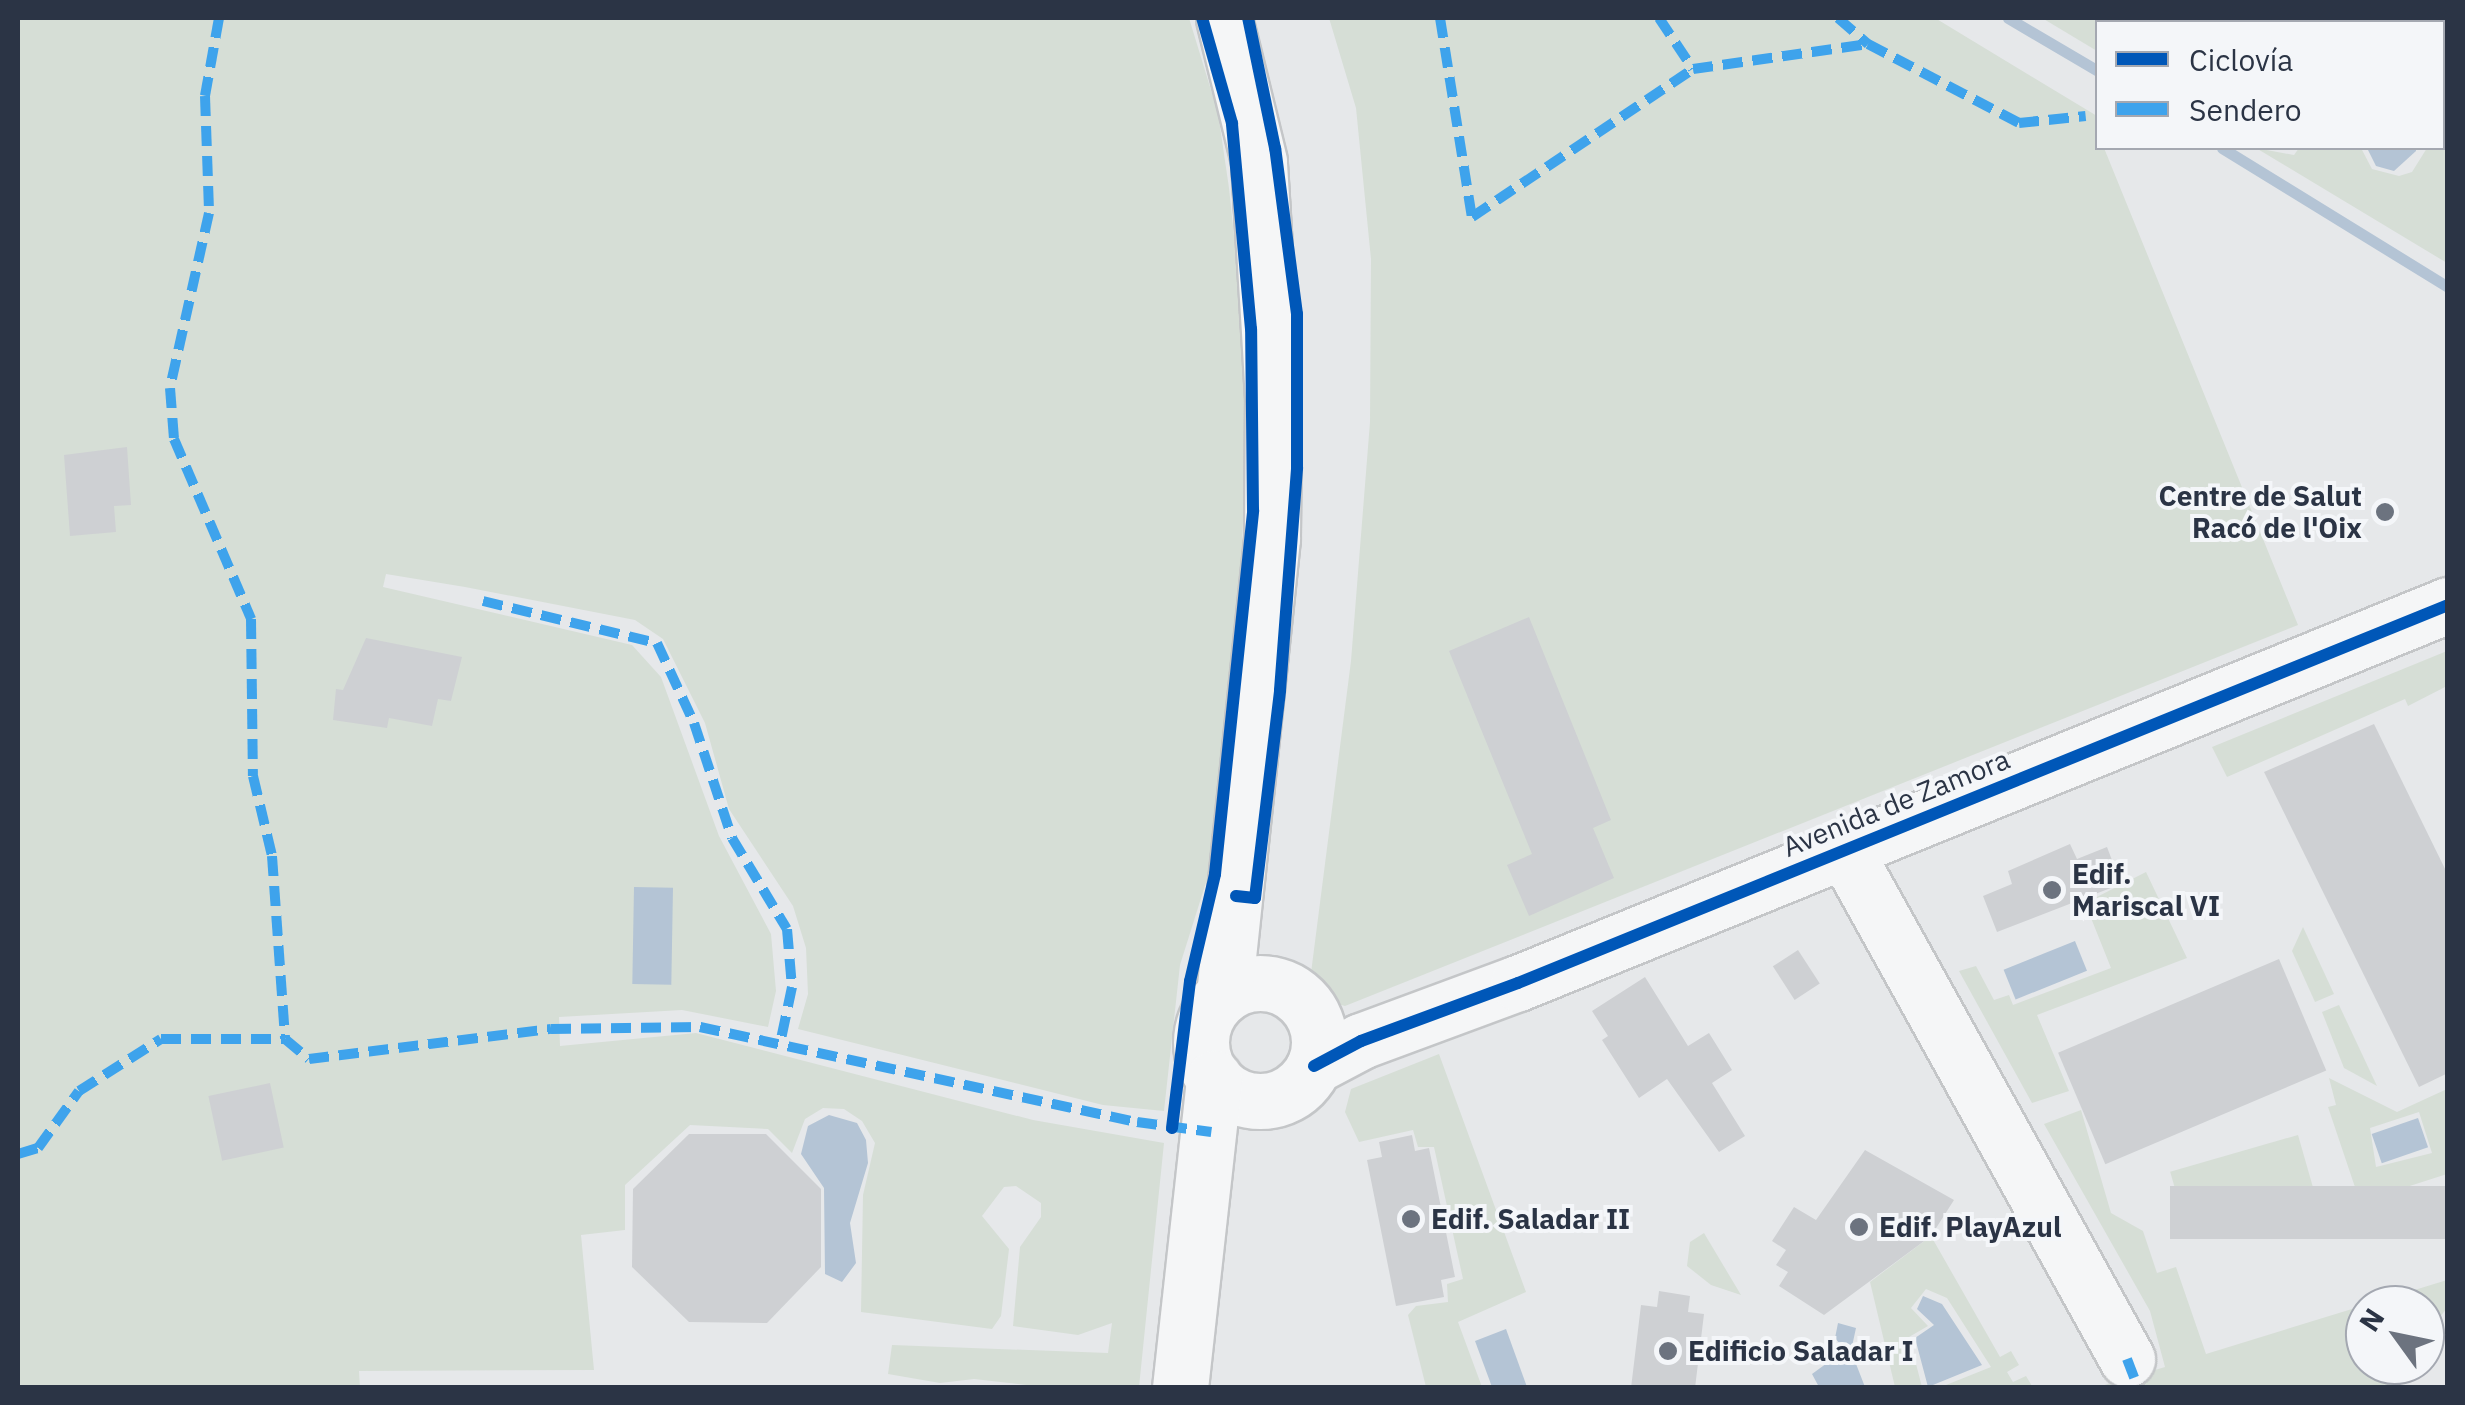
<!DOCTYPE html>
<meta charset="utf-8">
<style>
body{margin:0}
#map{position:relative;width:2465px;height:1405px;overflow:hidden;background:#e6e8ea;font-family:"IBM Plex Sans",sans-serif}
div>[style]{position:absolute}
.green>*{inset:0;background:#d6ded6;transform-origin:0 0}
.water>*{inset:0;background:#b4c4d5;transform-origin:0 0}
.stream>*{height:11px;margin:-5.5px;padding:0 5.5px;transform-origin:5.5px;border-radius:5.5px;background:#b4c4d5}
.building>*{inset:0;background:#ced0d3;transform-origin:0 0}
.roads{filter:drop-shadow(2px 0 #c4c6c8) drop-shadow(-2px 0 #c4c6c8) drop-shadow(0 2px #c4c6c8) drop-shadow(0 -2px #c4c6c8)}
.minor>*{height:55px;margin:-27.5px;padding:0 27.5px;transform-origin:27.5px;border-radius:27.5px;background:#f5f6f7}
.minor>.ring{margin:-27.5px;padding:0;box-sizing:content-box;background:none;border:55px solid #f5f6f7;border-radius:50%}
.quiet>*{height:10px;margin-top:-5px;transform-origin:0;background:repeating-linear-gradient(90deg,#3ea3ec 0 20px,transparent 0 30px)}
.cycleway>*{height:12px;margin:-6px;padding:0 6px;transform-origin:6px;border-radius:6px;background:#0057b8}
.dots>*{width:28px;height:28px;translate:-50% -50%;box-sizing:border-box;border:5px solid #f4f6f9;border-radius:50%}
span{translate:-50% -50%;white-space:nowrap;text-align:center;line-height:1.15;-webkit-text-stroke:8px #f4f6f9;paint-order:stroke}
.poi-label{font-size:28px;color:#2b3445;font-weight:700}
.right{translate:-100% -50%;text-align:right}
.left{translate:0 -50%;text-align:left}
.street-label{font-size:28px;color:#2b3445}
.frame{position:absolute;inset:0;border:20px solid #2b3445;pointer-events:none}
.legend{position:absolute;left:2095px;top:20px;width:350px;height:130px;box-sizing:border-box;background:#f4f6f9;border:2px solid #a4a8b1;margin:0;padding:12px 18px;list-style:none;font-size:30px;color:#2b3445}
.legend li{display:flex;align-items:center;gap:20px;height:50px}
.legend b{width:50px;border:2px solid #a4a8b1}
.north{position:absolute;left:2345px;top:1285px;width:100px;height:100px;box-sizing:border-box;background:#f4f6f9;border:2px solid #a4a8b1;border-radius:50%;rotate:303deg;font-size:28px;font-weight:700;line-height:40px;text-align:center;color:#2b3445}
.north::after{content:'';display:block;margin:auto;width:35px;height:45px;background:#6c737f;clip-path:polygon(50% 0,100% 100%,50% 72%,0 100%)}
</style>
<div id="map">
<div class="green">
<div style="clip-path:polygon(18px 18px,1189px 18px,1218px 113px,1229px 188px,1244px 331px,1246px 452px,1241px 569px,1208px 876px,1180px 965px,1164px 1111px,1103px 1105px,798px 1029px,808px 994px,806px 948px,793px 906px,729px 809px,705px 723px,663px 639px,635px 620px,465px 587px,386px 574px,383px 587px,632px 645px,661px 677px,719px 836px,771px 934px,776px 991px,768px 1027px,682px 1010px,559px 1017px,560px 1046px,696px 1033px,1033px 1120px,1164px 1143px,1139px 1387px,1043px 1387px,974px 1379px,940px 1383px,888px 1374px,892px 1345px,1108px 1353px,1112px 1323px,1078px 1335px,1013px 1326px,1020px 1247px,1041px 1217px,1041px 1203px,1016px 1186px,1004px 1187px,982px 1216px,1009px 1249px,1001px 1316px,992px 1329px,861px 1312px,863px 1195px,875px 1143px,862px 1121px,844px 1109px,823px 1108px,805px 1119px,792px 1153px,768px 1129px,690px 1125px,625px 1185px,625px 1230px,581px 1235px,594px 1370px,359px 1371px,360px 1388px,18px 1387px)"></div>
<div style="clip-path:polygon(1329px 18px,1935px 18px,2097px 116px,2098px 148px,2104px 148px,2298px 625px,1345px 1006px,1320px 999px,1310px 987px,1311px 973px,1351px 661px,1370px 422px,1371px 259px,1356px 108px)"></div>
<div style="clip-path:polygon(2042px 18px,2093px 18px,2101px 22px,2097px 51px)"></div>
<div style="clip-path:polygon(2447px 118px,2447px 263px,2256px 148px,2294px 155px,2299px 148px,2361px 148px,2372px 169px,2399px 176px,2412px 172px,2427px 148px,2442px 148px)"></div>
<div style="clip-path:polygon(2447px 651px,2447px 686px,2408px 706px,2405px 699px,2227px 777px,2212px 747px)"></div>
<div style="clip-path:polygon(2146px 872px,2187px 958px,2037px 1015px,2069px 1091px,2032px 1103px,1959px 971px,1976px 966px,1994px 1000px,2009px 995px,2013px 1005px,2111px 968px,2085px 903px)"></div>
<div style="clip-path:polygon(2303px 927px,2334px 994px,2315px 1002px,2292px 951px)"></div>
<div style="clip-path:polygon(2339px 1005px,2377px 1086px,2344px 1068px,2322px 1012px)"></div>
<div style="clip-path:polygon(1439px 1054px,1526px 1292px,1458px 1322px,1482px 1387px,1426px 1387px,1408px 1315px,1416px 1306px,1448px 1302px,1447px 1284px,1463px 1279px,1434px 1147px,1418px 1147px,1413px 1130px,1359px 1142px,1345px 1112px,1351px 1089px)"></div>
<div style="clip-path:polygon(evenodd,2329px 1078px,2397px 1112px,2447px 1089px,2447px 1174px,2360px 1202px,2328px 1107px,2336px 1105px,2329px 1078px,2419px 1112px,2432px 1153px,2376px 1167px,2370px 1128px,2419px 1112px)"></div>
<div style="clip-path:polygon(2081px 1110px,2111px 1213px,2143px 1231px,2157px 1273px,2176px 1267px,2206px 1354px,2365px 1305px,2365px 1365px,2407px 1365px,2396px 1387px,2098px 1387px,2165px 1367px,2150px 1311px,2044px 1124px)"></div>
<div style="left:2298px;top:1135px;width:60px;height:133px;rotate:74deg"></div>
<div style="clip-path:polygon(1704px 1233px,1741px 1295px,1711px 1285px,1687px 1266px,1690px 1242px)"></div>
<div style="clip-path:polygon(1931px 1236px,2000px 1357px,2011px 1351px,2019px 1365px,2007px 1372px,2013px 1382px,2026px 1376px,2032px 1386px,1941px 1387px,1991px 1367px,1947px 1298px,1926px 1289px,1911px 1308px,1928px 1326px,1909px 1337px,1922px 1387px,1895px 1387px,1870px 1282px)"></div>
<div style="clip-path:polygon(2447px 1280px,2447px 1308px,2436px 1322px,2433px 1344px,2425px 1340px,2425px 1305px,2366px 1305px)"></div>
</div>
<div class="water">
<div style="clip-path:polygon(2367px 148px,2416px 148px,2416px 151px,2394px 171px,2376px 166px)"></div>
<div style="left:634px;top:887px;width:39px;height:97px;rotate:1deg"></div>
<div style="left:2075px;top:941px;width:32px;height:77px;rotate:68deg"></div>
<div style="clip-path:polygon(829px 1115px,857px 1123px,866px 1140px,868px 1163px,850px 1223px,856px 1263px,842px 1282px,825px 1274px,824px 1188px,801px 1154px,808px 1126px)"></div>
<div style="left:2418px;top:1118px;width:31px;height:49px;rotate:71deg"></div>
<div style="clip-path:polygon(1923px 1296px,1942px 1304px,1982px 1365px,1928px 1387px,1915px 1338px,1934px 1325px,1917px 1309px)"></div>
<div style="clip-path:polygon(1838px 1323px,1856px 1328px,1851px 1351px,1865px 1387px,1819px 1387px,1812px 1374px,1845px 1350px,1835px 1338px)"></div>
<div style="clip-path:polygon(1506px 1329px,1527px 1387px,1492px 1387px,1475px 1341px)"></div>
</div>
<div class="stream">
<div style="left:2008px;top:18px;width:104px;rotate:30.5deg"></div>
<div style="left:2222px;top:148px;width:265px;rotate:31.6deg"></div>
</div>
<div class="building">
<div style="clip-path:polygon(127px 447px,131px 505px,114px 506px,116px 532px,70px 536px,64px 455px)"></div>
<div style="clip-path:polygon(1529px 617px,1611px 820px,1593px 828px,1614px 878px,1529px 916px,1507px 865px,1532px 854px,1449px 651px)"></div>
<div style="clip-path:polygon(366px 638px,462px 657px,451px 701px,438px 699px,432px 726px,389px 718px,387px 728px,333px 720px,336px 689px,343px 690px)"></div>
<div style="clip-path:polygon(2374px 724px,2448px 875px,2448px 1073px,2419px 1087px,2264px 772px)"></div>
<div style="clip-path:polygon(2070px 844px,2077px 859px,2107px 847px,2121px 884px,1997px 932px,1983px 896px,2012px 884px,2008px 871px)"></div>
<div style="left:1798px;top:950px;width:40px;height:30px;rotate:57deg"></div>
<div style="left:2279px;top:959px;width:121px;height:240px;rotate:67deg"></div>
<div style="clip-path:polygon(1645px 977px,1688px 1046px,1709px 1033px,1732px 1070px,1712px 1083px,1745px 1136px,1719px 1152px,1667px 1079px,1639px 1098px,1602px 1040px,1608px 1036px,1592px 1011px)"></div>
<div style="left:270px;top:1083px;width:66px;height:63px;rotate:78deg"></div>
<div style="clip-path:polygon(689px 1134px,766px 1134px,821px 1189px,821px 1267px,767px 1323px,689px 1322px,632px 1267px,633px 1189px)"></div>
<div style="clip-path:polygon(1412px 1135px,1415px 1151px,1429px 1148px,1455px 1277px,1441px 1280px,1444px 1297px,1396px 1306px,1367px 1160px,1382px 1157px,1379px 1142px)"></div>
<div style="clip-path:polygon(1865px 1150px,1954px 1200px,1931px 1236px,1824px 1315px,1779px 1286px,1788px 1272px,1776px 1265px,1786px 1250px,1772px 1241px,1794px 1207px,1816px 1220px)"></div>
<div style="left:2448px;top:1186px;width:53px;height:278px;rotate:90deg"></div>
<div style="clip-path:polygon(1659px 1291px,1690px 1296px,1688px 1312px,1704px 1314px,1695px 1388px,1631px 1388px,1641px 1305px,1657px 1307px)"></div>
</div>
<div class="roads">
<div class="minor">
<div style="left:1845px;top:851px;width:581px;rotate:60.96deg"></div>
<div class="ring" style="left:1201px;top:983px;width:63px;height:63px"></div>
<div style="left:1224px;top:995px;width:460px;rotate:-84deg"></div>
<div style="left:1272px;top:538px;width:139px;rotate:-89.6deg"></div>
<div style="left:1273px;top:399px;width:238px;rotate:-93.4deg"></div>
<div style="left:1259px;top:161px;width:147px;rotate:-103.8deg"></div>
<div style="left:1314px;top:1066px;width:53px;rotate:-28deg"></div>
<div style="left:1361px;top:1041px;width:167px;rotate:-20.3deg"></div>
<div style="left:1518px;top:983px;width:1004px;rotate:-22.12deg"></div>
<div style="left:1180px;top:1388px;width:312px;rotate:-83.7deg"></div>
</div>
</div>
<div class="quiet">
<div style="left:219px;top:18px;width:79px;rotate:100.2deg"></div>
<div style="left:205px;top:96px;width:117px;rotate:88deg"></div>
<div style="left:209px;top:213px;width:179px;rotate:102.6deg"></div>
<div style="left:170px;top:388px;width:51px;rotate:85.5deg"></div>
<div style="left:174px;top:439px;width:196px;rotate:66.8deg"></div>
<div style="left:251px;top:619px;width:157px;rotate:89.3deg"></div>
<div style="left:253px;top:776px;width:82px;rotate:76.6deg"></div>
<div style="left:272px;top:856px;width:183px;rotate:85.9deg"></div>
<div style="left:1440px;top:18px;width:202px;rotate:80.9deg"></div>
<div style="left:1472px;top:217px;width:266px;rotate:-33.8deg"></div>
<div style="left:1693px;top:69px;width:177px;rotate:-8.1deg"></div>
<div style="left:1659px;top:18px;width:61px;rotate:56.3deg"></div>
<div style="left:1838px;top:18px;width:40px;rotate:41deg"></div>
<div style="left:1868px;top:44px;width:170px;rotate:27.6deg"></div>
<div style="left:2019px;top:123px;width:67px;rotate:-6deg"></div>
<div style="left:483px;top:601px;width:179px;rotate:13.6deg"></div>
<div style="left:657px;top:643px;width:88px;rotate:65.2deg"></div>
<div style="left:694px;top:723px;width:121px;rotate:71.7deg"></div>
<div style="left:732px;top:838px;width:106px;rotate:58.9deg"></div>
<div style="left:787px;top:929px;width:58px;rotate:85.1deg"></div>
<div style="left:792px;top:987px;width:58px;rotate:101.9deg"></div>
<div style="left:18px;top:1154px;width:21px;rotate:-17deg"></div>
<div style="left:38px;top:1148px;width:70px;rotate:-54.3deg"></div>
<div style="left:79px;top:1091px;width:97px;rotate:-32.4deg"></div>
<div style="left:161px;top:1039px;width:124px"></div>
<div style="left:285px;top:1039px;width:31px;rotate:40deg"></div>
<div style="left:309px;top:1059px;width:244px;rotate:-7.1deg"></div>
<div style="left:551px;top:1029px;width:149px;rotate:-0.8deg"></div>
<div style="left:700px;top:1027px;width:447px;rotate:12.3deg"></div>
<div style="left:1137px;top:1122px;width:75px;rotate:7.7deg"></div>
<div style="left:2127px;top:1359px;width:31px;rotate:69deg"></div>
</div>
<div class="cycleway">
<div style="left:1236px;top:896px;width:19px;rotate:6deg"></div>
<div style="left:1255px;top:898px;width:209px;rotate:-83.1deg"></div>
<div style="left:1280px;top:690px;width:223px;rotate:-85.6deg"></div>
<div style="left:1297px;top:468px;width:154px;rotate:-90deg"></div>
<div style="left:1297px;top:314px;width:167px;rotate:-97.5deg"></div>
<div style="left:1275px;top:148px;width:133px;rotate:-101.7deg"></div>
<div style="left:1314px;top:1066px;width:53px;rotate:-28deg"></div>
<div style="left:1361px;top:1041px;width:167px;rotate:-20.3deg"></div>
<div style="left:1518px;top:983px;width:1004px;rotate:-22.12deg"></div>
<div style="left:1172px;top:1128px;width:148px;rotate:-83deg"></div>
<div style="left:1190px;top:981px;width:110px;rotate:-76.8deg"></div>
<div style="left:1215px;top:874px;width:366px;rotate:-84deg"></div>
<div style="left:1253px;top:510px;width:181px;rotate:-90.6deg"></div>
<div style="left:1251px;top:329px;width:207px;rotate:-95.3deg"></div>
<div style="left:1232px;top:123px;width:109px;rotate:-105.9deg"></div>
</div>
<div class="dots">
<div style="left:2385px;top:512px;background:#6c737f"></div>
<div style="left:2052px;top:890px;background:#6c737f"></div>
<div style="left:1411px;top:1219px;background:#6c737f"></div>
<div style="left:1859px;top:1227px;background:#6c737f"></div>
<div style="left:1668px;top:1351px;background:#6c737f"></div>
</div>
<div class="poi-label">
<span class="right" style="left:2362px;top:512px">Centre de Salut<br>Racó de l'Oix</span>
<span class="left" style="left:2072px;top:890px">Edif.<br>Mariscal VI</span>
<span class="left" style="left:1431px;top:1219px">Edif. Saladar II</span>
<span class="left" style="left:1879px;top:1227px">Edif. PlayAzul</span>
<span class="left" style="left:1688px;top:1351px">Edificio Saladar I</span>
</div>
<div class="street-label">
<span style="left:1896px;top:803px;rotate:-22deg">Avenida de Zamora</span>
</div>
<div class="frame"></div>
<ul class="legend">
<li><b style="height:12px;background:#0057b8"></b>Ciclovía</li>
<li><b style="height:12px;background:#3ea3ec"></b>Sendero</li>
</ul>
<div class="north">N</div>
</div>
